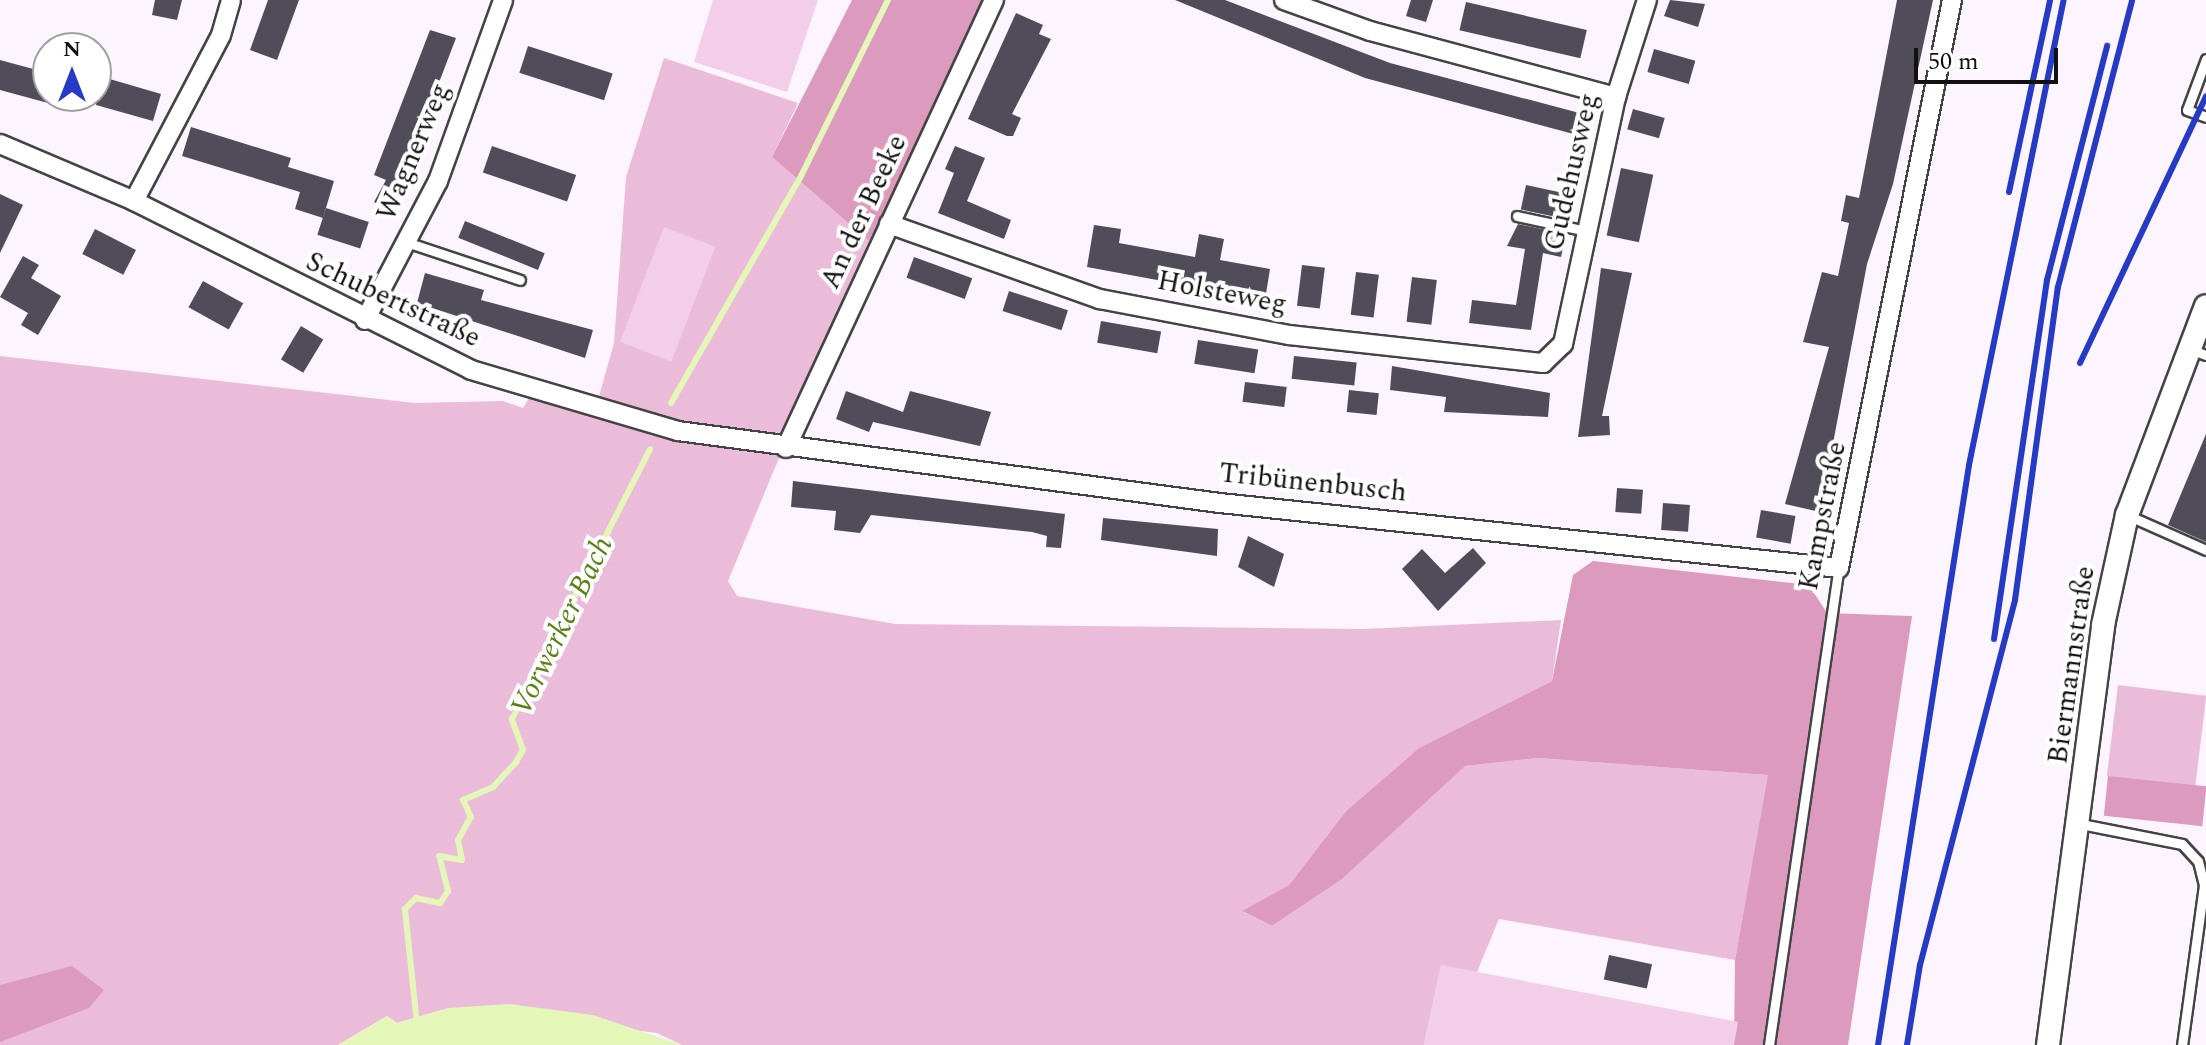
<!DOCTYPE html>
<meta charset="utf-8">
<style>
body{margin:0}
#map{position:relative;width:2206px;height:1045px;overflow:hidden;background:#fcf4ff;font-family:Spectral,serif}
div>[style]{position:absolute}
.green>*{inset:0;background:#ebbcd9;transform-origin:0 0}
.forest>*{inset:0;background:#dc9bbe;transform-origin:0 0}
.pitch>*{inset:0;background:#f2cee9;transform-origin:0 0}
.water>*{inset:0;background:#e5f7b8}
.stream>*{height:6px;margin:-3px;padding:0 3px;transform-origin:3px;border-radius:3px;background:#e5f7b8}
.building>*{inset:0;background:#504c5a;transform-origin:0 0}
.roads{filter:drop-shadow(2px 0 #444) drop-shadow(-2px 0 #444) drop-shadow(0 2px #444) drop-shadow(0 -2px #444)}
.service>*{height:9px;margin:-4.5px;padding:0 4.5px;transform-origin:4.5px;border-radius:4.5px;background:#fff}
.minor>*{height:18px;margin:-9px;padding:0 9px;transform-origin:9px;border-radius:9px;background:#fff}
.tertiary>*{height:22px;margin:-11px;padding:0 11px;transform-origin:11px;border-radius:11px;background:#fff}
.rail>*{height:6px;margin:-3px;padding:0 3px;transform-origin:3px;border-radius:3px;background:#253ac5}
span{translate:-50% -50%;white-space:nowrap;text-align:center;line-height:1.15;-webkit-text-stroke:8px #fff;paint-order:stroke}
.street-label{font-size:28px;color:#111}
.water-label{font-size:30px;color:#5b8115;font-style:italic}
.north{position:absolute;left:32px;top:32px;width:80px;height:80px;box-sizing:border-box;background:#fff;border:2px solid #a0a0a0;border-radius:50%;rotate:0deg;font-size:22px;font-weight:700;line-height:32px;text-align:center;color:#111}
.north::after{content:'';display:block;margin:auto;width:28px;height:36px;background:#253ac5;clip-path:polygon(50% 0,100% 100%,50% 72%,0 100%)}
.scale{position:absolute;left:1914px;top:48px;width:144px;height:36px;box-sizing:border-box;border:4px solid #111;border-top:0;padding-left:10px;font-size:24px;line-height:28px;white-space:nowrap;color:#111;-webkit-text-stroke:6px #fff;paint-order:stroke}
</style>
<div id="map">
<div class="green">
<div style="clip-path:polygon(664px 58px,798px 103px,772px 157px,869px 241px,728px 581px,737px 596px,895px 624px,1363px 629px,1561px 620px,1552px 681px,1419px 748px,1346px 811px,1289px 885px,1243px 912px,1272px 926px,1341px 880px,1464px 766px,1537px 758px,1769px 775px,1735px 960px,1499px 919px,1477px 972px,1441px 966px,1424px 1045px,682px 1045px,657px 1033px,449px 1008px,397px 1023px,387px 1016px,338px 1045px,0 1045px,0 356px,415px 403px,503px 401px,523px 408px,534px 390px,596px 407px,614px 343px,626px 177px)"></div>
<div style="left:2118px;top:685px;width:89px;height:92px;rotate:7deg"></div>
</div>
<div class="forest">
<div style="clip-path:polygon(852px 0,994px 0,869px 241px,772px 157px)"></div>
<div style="clip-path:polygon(1593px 561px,1809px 585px,1827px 613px,1912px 616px,1848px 1045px,1734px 1045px,1735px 960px,1768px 775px,1537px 758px,1465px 766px,1341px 880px,1272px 926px,1242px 911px,1289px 885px,1346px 811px,1419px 748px,1552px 681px,1573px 575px)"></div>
<div style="left:2108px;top:776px;width:99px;height:40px;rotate:6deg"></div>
<div style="clip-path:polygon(72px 966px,104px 990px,89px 1008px,0 1042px,0 985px)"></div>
</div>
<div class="pitch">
<div style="clip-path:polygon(713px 0,818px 0,787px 92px,694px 62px)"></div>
<div style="left:664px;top:227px;width:55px;height:123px;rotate:21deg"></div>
<div style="clip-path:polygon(1441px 965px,1738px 1022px,1734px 1045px,1424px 1045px)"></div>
</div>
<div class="water">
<div style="clip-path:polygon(509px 1004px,593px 1015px,682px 1045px,338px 1045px,387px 1016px,397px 1023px,449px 1008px)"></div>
</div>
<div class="stream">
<div style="left:671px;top:403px;width:262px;rotate:-60.2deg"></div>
<div style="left:801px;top:176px;width:196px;rotate:-63.7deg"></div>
<div style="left:417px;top:1024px;width:116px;rotate:-96deg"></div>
<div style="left:405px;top:909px;width:16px;rotate:-45deg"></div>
<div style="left:416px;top:898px;width:25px;rotate:12deg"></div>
<div style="left:440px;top:903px;width:14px;rotate:-56deg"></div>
<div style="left:448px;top:891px;width:36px;rotate:-104deg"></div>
<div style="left:439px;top:856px;width:23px;rotate:10deg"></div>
<div style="left:462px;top:860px;width:20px;rotate:-101deg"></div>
<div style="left:458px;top:840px;width:26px;rotate:-61deg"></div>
<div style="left:471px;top:817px;width:19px;rotate:-115deg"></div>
<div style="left:463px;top:800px;width:33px;rotate:-23deg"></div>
<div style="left:493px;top:787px;width:34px;rotate:-47deg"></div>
<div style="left:516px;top:762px;width:14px;rotate:-60deg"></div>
<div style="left:523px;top:750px;width:33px;rotate:-110deg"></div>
<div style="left:512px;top:719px;width:303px;rotate:-62.9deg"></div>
</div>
<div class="building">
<div style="clip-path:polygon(155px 0,182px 0,177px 20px,152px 15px)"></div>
<div style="clip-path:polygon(268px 0,299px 0,277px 60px,250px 50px)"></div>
<div style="clip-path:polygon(1175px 0,1225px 0,1390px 63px,1587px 115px,1581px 136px,1365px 78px)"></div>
<div style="clip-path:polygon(1411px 0,1433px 0,1426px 22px,1406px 16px)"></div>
<div style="clip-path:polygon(1670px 0,1705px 4px,1698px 27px,1664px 16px)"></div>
<div style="clip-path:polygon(1897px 0,1933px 0,1893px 184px,1867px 264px,1820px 512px,1785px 504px,1829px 347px,1803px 342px,1822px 272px,1838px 276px,1849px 223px,1841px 221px,1846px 195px,1859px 198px)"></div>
<div style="left:1466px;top:2px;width:124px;height:29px;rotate:13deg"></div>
<div style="clip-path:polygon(1016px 13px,1043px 25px,1039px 34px,1051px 39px,1012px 114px,1021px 118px,1013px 136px,1007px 136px,968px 119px)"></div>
<div style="clip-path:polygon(430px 30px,456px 38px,390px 211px,374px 202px,386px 180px,374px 175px)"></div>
<div style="left:528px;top:46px;width:89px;height:28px;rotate:18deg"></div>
<div style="left:1654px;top:49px;width:43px;height:24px;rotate:16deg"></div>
<div style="clip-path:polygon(0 60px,48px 73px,48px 103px,0 90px)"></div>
<div style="clip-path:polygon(96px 75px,161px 94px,153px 121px,96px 105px)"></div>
<div style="left:1633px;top:109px;width:33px;height:21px;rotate:16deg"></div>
<div style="clip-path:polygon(191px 127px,291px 158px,288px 167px,334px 181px,323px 218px,295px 209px,300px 192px,182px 156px)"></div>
<div style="left:492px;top:146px;width:89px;height:28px;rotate:19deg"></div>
<div style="clip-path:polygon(955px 146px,985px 158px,967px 201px,1011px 220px,1004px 239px,938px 213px,954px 173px,945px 169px)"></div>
<div style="left:1621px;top:168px;width:33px;height:69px;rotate:12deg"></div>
<div style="left:1526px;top:185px;width:50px;height:25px;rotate:12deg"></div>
<div style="clip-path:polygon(0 194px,23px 205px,0 253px)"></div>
<div style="left:326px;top:208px;width:45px;height:28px;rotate:18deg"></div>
<div style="left:465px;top:221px;width:86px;height:18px;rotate:22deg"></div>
<div style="clip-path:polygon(1518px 224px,1566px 234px,1561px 257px,1543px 253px,1531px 330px,1469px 323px,1472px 300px,1516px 305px,1525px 249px,1507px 246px)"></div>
<div style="clip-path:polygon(1094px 225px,1121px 229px,1119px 243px,1195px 257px,1199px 234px,1224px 239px,1220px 260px,1270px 269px,1265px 300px,1087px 267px)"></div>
<div style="left:95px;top:229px;width:46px;height:28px;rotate:27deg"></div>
<div style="clip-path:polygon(23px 256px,39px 265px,31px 278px,61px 296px,38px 335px,21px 325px,28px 313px,0 297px)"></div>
<div style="left:914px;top:257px;width:62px;height:22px;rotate:20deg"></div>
<div style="left:1302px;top:265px;width:23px;height:41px;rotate:7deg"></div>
<div style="clip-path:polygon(1601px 268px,1632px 273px,1602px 416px,1609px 416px,1610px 435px,1578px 437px)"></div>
<div style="left:1356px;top:272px;width:23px;height:43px;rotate:7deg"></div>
<div style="clip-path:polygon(425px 273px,484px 290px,481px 300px,593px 330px,585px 358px,417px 303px)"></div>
<div style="left:1412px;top:277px;width:25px;height:45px;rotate:7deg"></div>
<div style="left:203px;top:281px;width:46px;height:30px;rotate:29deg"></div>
<div style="left:1009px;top:291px;width:62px;height:21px;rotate:18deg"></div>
<div style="left:1101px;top:321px;width:61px;height:22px;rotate:10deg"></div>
<div style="left:301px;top:326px;width:26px;height:39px;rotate:31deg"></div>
<div style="left:1198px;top:340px;width:61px;height:24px;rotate:9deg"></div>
<div style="left:1294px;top:356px;width:63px;height:23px;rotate:6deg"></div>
<div style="clip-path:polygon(1392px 366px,1550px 393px,1548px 417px,1444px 412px,1446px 397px,1390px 390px)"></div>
<div style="left:1245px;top:382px;width:42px;height:20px;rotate:7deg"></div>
<div style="left:1349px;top:390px;width:30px;height:22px;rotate:6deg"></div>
<div style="clip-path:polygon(846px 391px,903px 412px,910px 391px,991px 412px,980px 446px,873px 422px,869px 432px,836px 419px)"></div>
<div style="clip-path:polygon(2206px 434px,2206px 542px,2168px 525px)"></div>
<div style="clip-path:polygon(793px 481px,1065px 514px,1061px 548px,1046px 547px,1047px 536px,1032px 532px,871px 515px,860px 533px,834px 530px,836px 511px,791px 507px)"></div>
<div style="left:1617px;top:488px;width:26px;height:24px;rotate:4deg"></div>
<div style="left:1663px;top:503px;width:27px;height:27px;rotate:4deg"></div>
<div style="left:1761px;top:510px;width:35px;height:28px;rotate:10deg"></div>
<div style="clip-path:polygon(1103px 518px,1218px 529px,1217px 556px,1101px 540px)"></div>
<div style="clip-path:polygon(1248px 536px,1284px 554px,1274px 587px,1238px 567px)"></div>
<div style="clip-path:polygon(1473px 548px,1486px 563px,1438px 611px,1402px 569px,1422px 549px,1445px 573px)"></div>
<div style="left:1609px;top:955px;width:44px;height:25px;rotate:12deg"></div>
</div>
<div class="roads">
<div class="service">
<div style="left:2206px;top:59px;width:54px;rotate:110.4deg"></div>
<div style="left:2187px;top:110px;width:20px;rotate:20deg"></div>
<div style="left:1517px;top:216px;width:72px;rotate:12.1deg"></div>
<div style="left:406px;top:242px;width:120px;rotate:18.4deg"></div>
<div style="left:2190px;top:349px;width:17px;rotate:21deg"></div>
<div style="left:2127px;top:515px;width:86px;rotate:23.9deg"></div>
<div style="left:2081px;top:824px;width:103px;rotate:11.2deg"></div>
<div style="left:2182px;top:844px;width:23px;rotate:47deg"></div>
<div style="left:2198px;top:861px;width:25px;rotate:76deg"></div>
<div style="left:2204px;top:885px;width:162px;rotate:97.8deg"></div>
<div style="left:1769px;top:1045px;width:482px;rotate:-81.7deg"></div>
</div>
<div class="minor">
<div style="left:1284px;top:0;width:91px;rotate:19.8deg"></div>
<div style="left:1370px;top:31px;width:255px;rotate:15deg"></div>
<div style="left:0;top:144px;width:146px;rotate:23deg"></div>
<div style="left:134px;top:201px;width:377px;rotate:26.6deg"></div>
<div style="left:471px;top:370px;width:216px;rotate:16.4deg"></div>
<div style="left:678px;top:431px;width:547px;rotate:7.57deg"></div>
<div style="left:1220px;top:503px;width:622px;rotate:5.99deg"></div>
<div style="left:1839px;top:568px;width:579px;rotate:-78.75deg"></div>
<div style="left:134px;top:201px;width:187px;rotate:-62.3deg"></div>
<div style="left:221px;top:35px;width:36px;rotate:-74deg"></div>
<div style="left:889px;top:224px;width:224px;rotate:19.6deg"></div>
<div style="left:1100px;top:299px;width:192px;rotate:10.8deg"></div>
<div style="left:1289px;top:335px;width:256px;rotate:6.3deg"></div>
<div style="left:1543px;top:363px;width:28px;rotate:-44deg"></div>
<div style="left:1563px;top:344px;width:253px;rotate:-77.9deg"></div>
<div style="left:1616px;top:97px;width:102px;rotate:-72.3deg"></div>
<div style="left:365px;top:320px;width:157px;rotate:-62.3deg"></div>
<div style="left:438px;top:181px;width:192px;rotate:-70.2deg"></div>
<div style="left:786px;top:448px;width:494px;rotate:-65.1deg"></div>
</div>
<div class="tertiary">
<div style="left:2048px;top:1045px;width:424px;rotate:-82.5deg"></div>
<div style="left:2103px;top:625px;width:113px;rotate:-77.7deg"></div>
<div style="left:2127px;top:515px;width:223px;rotate:-69.3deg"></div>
</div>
</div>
<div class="rail">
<div style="left:2009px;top:192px;width:196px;rotate:-77.9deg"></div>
<div style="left:2080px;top:363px;width:295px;rotate:-64.7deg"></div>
<div style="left:1994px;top:639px;width:363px;rotate:-81.6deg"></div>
<div style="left:2047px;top:280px;width:242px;rotate:-75.6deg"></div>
<div style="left:1878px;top:1045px;width:587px;rotate:-81.08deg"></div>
<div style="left:1969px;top:465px;width:475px;rotate:-78.5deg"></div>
<div style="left:1907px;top:1045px;width:81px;rotate:-80.8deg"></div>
<div style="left:1920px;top:965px;width:377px;rotate:-75.4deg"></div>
<div style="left:2015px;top:600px;width:316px;rotate:-82.2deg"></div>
<div style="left:2058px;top:287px;width:296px;rotate:-75.5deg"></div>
</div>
<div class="street-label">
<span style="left:414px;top:152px;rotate:-67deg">Wagnerweg</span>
<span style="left:1572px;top:172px;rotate:-77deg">Gudehusweg</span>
<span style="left:864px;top:212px;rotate:-65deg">An der Beeke</span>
<span style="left:1222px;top:293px;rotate:11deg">Holsteweg</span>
<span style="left:393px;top:300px;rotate:25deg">Schubertstraße</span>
<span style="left:1313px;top:483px;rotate:6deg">Tribünenbusch</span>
<span style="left:1823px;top:516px;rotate:-79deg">Kampstraße</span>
<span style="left:2072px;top:665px;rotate:-82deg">Biermannstraße</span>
</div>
<div class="water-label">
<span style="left:562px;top:626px;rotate:-64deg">Vorwerker Bach</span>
</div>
<div class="north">N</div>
<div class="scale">50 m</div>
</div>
